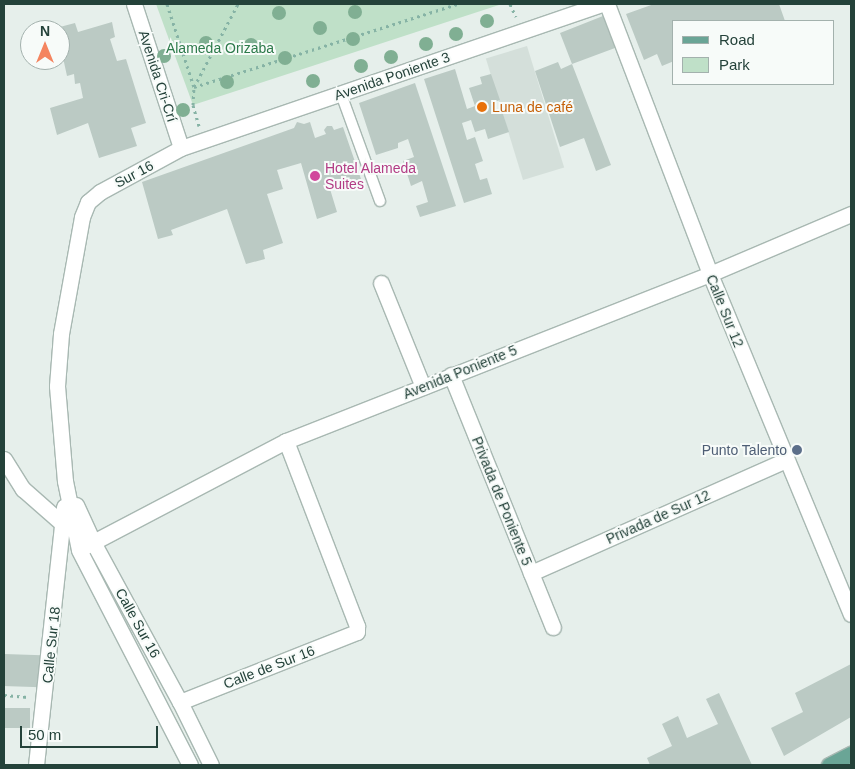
<!DOCTYPE html>
<meta charset="utf-8">
<style>
body{margin:0}
#map{position:relative;width:855px;height:769px;overflow:hidden;background:#e6efeb;font-family:Helvetica,sans-serif}
div>[style]{position:absolute}
.built>*{inset:0;background:#d4dfda;transform-origin:0 0}
.green>*{inset:0;background:#bfe0c8}
.building>*{inset:0;background:#bbcac4;transform-origin:0 0}
.path>*{height:3px;margin-top:-1.5px;transform-origin:0;background:repeating-linear-gradient(90deg,#86b3a5 0 2.5px,transparent 0 6.5px)}
.roads{filter:drop-shadow(1px 0 #a8b8b2) drop-shadow(-1px 0 #a8b8b2) drop-shadow(0 1px #a8b8b2) drop-shadow(0 -1px #a8b8b2)}
.service>*{height:10px;margin:-5px;padding:0 5px;transform-origin:5px;border-radius:5px;background:#fff}
.minor>*{height:15px;margin:-7.5px;padding:0 7.5px;transform-origin:7.5px;border-radius:7.5px;background:#fff}
.secondary>*{height:15px;margin:-7.5px;padding:0 7.5px;transform-origin:7.5px;border-radius:7.5px;background:#fff}
.primary>*{height:15px;margin:-7.5px;padding:0 7.5px;transform-origin:7.5px;border-radius:7.5px;background:#6aa596}
.trees>*{width:14px;height:14px;margin:-7px;border-radius:50%;background:#80af93}
.dots>*{width:14px;height:14px;translate:-50% -50%;box-sizing:border-box;border:2px solid #f7fbf9;border-radius:50%}
span{translate:-50% -50%;white-space:nowrap;text-align:center;line-height:1.15;-webkit-text-stroke:4px #f7fbf9;paint-order:stroke}
.park-label{font-size:14px;color:#2d7a4b}
.street-label{font-size:14px;color:#24423a}
.food-label{font-size:14px;color:#c56008}
.left{translate:0 -50%;text-align:left}
.hotel-label{font-size:14px;color:#b23c85}
.service-label{font-size:14px;color:#4e5e75}
.right{translate:-100% -50%;text-align:right}
.frame{position:absolute;inset:0;border:5px solid #24423a;pointer-events:none}
.legend{position:absolute;left:672px;top:20px;width:162px;height:65px;box-sizing:border-box;background:#f7fbf9;border:1px solid #a3b1ad;margin:0;padding:6px 9px;list-style:none;font-size:15px;color:#24423a}
.legend li{display:flex;align-items:center;gap:10px;height:25px}
.legend b{width:25px;border:1px solid #a3b1ad}
.north{position:absolute;left:20px;top:20px;width:50px;height:50px;box-sizing:border-box;background:#f7fbf9;border:1px solid #a3b1ad;border-radius:50%;rotate:0deg;font-size:14px;font-weight:700;line-height:20px;text-align:center;color:#24423a}
.north::after{content:'';display:block;margin:auto;width:18px;height:22px;background:#f4845f;clip-path:polygon(50% 0,100% 100%,50% 72%,0 100%)}
.scale{position:absolute;left:20px;top:726px;width:138px;height:22px;box-sizing:border-box;border:2px solid #24423a;border-top:0;padding-left:6px;font-size:15px;line-height:18px;white-space:nowrap;color:#24423a;-webkit-text-stroke:4px #f7fbf9;paint-order:stroke}
</style>
<div id="map">
<div class="built">
<div style="left:527px;top:46px;width:127px;height:43px;rotate:73deg"></div>
</div>
<div class="green">
<div style="clip-path:polygon(156px 4px,502px 4px,193px 105px)"></div>
</div>
<div class="building">
<div style="clip-path:polygon(654px 4px,779px 4px,785px 21px,674px 21px,674px 61px,662px 66px,657px 54px,644px 60px,626px 14px)"></div>
<div style="clip-path:polygon(603px 16px,615px 48px,572px 64px,611px 165px,596px 171px,584px 138px,560px 147px,535px 71px,558px 62px,561px 69px,572px 64px,560px 33px)"></div>
<div style="clip-path:polygon(112px 22px,115px 37px,110px 39px,117px 61px,126px 59px,146px 123px,131px 128px,137px 146px,99px 158px,88px 123px,57px 135px,50px 108px,83px 98px,80px 83px,75px 84px,74px 74px,67px 76px,60px 44px,60px 30px,56px 28px,75px 23px,78px 32px)"></div>
<div style="clip-path:polygon(455px 69px,467px 109px,475px 106px,469px 88px,482px 84px,480px 77px,491px 74px,500px 100px,491px 103px,494px 111px,501px 108px,509px 132px,488px 139px,485px 129px,475px 132px,471px 120px,462px 123px,467px 140px,475px 137px,483px 161px,475px 164px,480px 180px,487px 178px,492px 194px,464px 203px,424px 79px)"></div>
<div style="clip-path:polygon(415px 83px,456px 206px,420px 217px,416px 206px,428px 202px,422px 181px,411px 186px,403px 161px,414px 157px,408px 139px,398px 143px,398px 148px,376px 155px,359px 103px)"></div>
<div style="clip-path:polygon(297px 122px,304px 124px,310px 122px,315px 138px,326px 134px,324px 130px,327px 126px,332px 126px,334px 130px,343px 127px,361px 179px,330px 189px,337px 212px,317px 219px,301px 163px,277px 170px,283px 189px,267px 194px,283px 243px,263px 250px,265px 259px,246px 264px,227px 209px,171px 230px,173px 235px,158px 239px,142px 182px,294px 128px)"></div>
<div style="left:4px;top:654px;width:38px;height:32px;rotate:2deg"></div>
<div style="clip-path:polygon(851px 664px,851px 717px,784px 756px,771px 728px,803px 712px,795px 693px)"></div>
<div style="clip-path:polygon(719px 693px,752px 765px,650px 765px,647px 758px,672px 746px,662px 724px,678px 716px,687px 738px,718px 724px,706px 699px)"></div>
<div style="left:4px;top:708px;width:26px;height:20px"></div>
</div>
<div class="path">
<div style="left:167px;top:4px;width:87px;rotate:72deg"></div>
<div style="left:194px;top:87px;width:277px;rotate:-17.5deg"></div>
<div style="left:510px;top:4px;width:14px;rotate:65deg"></div>
<div style="left:199px;top:126px;width:22px;rotate:-106deg"></div>
<div style="left:193px;top:105px;width:18px;rotate:-87deg"></div>
<div style="left:194px;top:87px;width:94px;rotate:-62.1deg"></div>
<div style="left:4px;top:695px;width:24px;rotate:5deg"></div>
</div>
<div class="roads">
<div class="service">
<div style="left:341px;top:94px;width:114px;rotate:70deg"></div>
</div>
<div class="minor">
<div style="left:607px;top:4px;width:289px;rotate:69.1deg"></div>
<div style="left:710px;top:274px;width:368px;rotate:67.5deg"></div>
<div style="left:181px;top:148px;width:445px;rotate:-18.9deg"></div>
<div style="left:381px;top:283px;width:112px;rotate:68deg"></div>
<div style="left:451px;top:375px;width:272px;rotate:68deg"></div>
<div style="left:4px;top:459px;width:36px;rotate:58deg"></div>
<div style="left:23px;top:489px;width:55px;rotate:41.3deg"></div>
<div style="left:82px;top:548px;width:230px;rotate:-27.7deg"></div>
<div style="left:286px;top:441px;width:456px;rotate:-21.5deg"></div>
<div style="left:710px;top:274px;width:153px;rotate:-23.1deg"></div>
<div style="left:531px;top:573px;width:279px;rotate:-23.9deg"></div>
<div style="left:180px;top:702px;width:190px;rotate:-21.6deg"></div>
<div style="left:357px;top:632px;width:6px;rotate:-90deg"></div>
<div style="left:357px;top:626px;width:198px;rotate:-111deg"></div>
</div>
<div class="secondary">
<div style="left:134px;top:4px;width:151px;rotate:71.9deg"></div>
<div style="left:181px;top:148px;width:92px;rotate:151.5deg"></div>
<div style="left:100px;top:192px;width:16px;rotate:140deg"></div>
<div style="left:88px;top:202px;width:16px;rotate:112deg"></div>
<div style="left:82px;top:217px;width:119px;rotate:100.2deg"></div>
<div style="left:61px;top:334px;width:52px;rotate:94.4deg"></div>
<div style="left:57px;top:386px;width:95px;rotate:85.2deg"></div>
<div style="left:65px;top:481px;width:70px;rotate:78.5deg"></div>
<div style="left:79px;top:550px;width:242px;rotate:62.7deg"></div>
<div style="left:76px;top:505px;width:41px;rotate:65.3deg"></div>
<div style="left:93px;top:542px;width:182px;rotate:61.5deg"></div>
<div style="left:180px;top:702px;width:70px;rotate:63.8deg"></div>
<div style="left:36px;top:765px;width:260px;rotate:-83.8deg"></div>
</div>
<div class="primary">
<div style="left:829px;top:765px;width:25px;rotate:-27deg"></div>
</div>
</div>
<div class="trees">
<div style="left:355px;top:12px"></div>
<div style="left:279px;top:13px"></div>
<div style="left:487px;top:21px"></div>
<div style="left:320px;top:28px"></div>
<div style="left:456px;top:34px"></div>
<div style="left:353px;top:39px"></div>
<div style="left:206px;top:43px"></div>
<div style="left:426px;top:44px"></div>
<div style="left:251px;top:45px"></div>
<div style="left:164px;top:56px"></div>
<div style="left:391px;top:57px"></div>
<div style="left:285px;top:58px"></div>
<div style="left:361px;top:66px"></div>
<div style="left:313px;top:81px"></div>
<div style="left:227px;top:82px"></div>
<div style="left:183px;top:110px"></div>
</div>
<div class="dots">
<div style="left:482px;top:107px;background:#e8710a"></div>
<div style="left:315px;top:176px;background:#d1479c"></div>
<div style="left:797px;top:450px;background:#5c6f8a"></div>
</div>
<div class="park-label">
<span style="left:220px;top:48px">Alameda Orizaba</span>
</div>
<div class="street-label">
<span style="left:158px;top:76px;rotate:72deg">Avenida Cri-Crí</span>
<span style="left:392px;top:76px;rotate:-19deg">Avenida Poniente 3</span>
<span style="left:134px;top:174px;rotate:-28deg">Sur 16</span>
<span style="left:725px;top:311px;rotate:68deg">Calle Sur 12</span>
<span style="left:460px;top:372px;rotate:-22deg">Avenida Poniente 5</span>
<span style="left:502px;top:501px;rotate:68deg">Privada de Poniente 5</span>
<span style="left:658px;top:517px;rotate:-24deg">Privada de Sur 12</span>
<span style="left:138px;top:623px;rotate:61deg">Calle Sur 16</span>
<span style="left:51px;top:645px;rotate:-84deg">Calle Sur 18</span>
<span style="left:269px;top:667px;rotate:-21deg">Calle de Sur 16</span>
</div>
<div class="food-label">
<span class="left" style="left:492px;top:107px">Luna de café</span>
</div>
<div class="hotel-label">
<span class="left" style="left:325px;top:176px">Hotel Alameda<br>Suites</span>
</div>
<div class="service-label">
<span class="right" style="left:787px;top:450px">Punto Talento</span>
</div>
<div class="frame"></div>
<ul class="legend">
<li><b style="height:6px;background:#6aa596"></b>Road</li>
<li><b style="height:14px;background:#bfe0c8"></b>Park</li>
</ul>
<div class="north">N</div>
<div class="scale">50 m</div>
</div>
